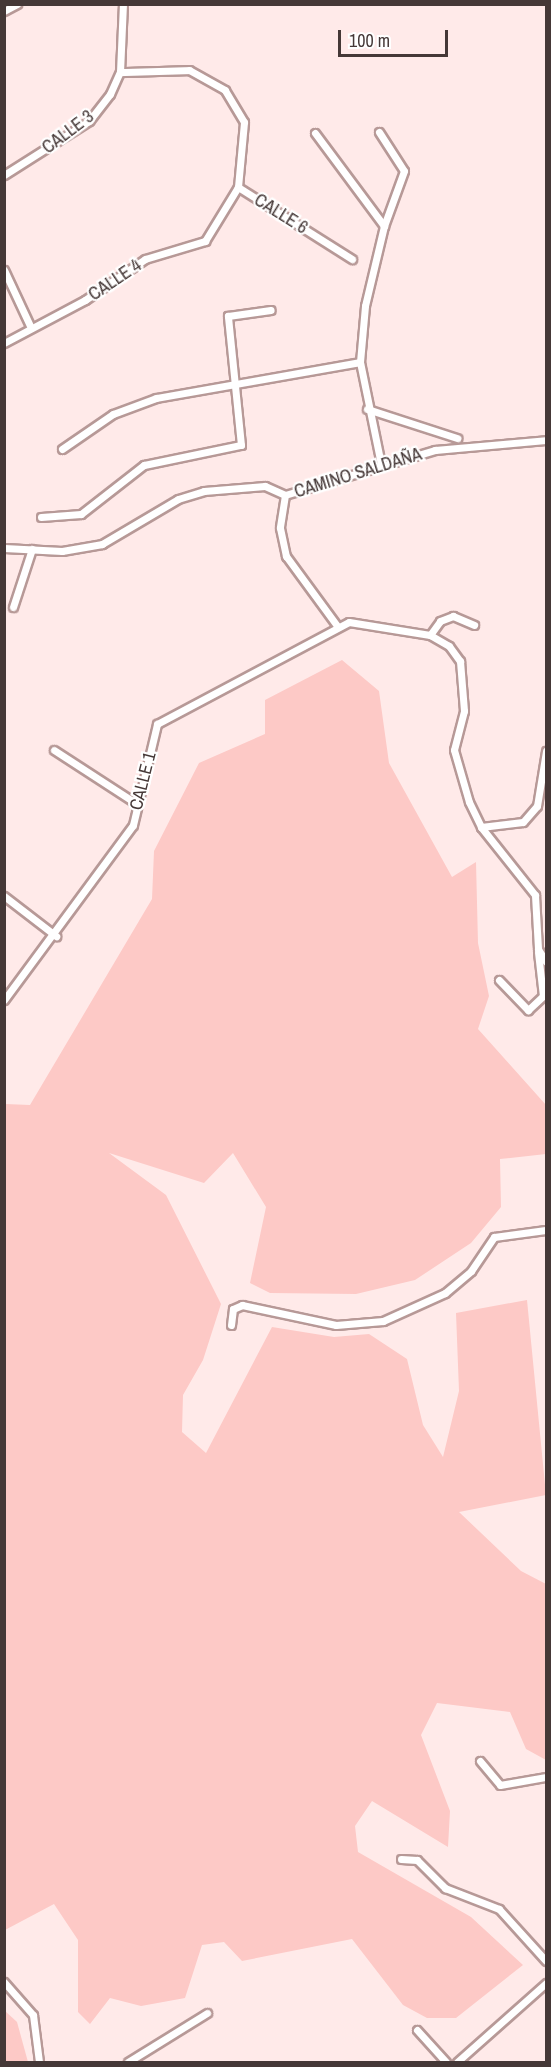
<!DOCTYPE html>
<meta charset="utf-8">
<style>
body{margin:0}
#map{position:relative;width:551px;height:2067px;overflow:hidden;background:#ffeae9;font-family:"Archivo Narrow",sans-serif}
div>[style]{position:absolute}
.green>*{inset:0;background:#fdc9c6}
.roads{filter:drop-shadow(2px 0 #b79997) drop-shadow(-2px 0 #b79997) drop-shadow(0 2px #b79997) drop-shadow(0 -2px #b79997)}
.minor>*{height:7px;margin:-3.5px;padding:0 3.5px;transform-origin:3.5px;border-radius:3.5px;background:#fff}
span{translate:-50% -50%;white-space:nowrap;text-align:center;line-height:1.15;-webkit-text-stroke:4.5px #fff;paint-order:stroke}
.street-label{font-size:18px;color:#453837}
.frame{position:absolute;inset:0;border:6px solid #453837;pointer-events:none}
.scale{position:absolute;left:338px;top:30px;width:110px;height:27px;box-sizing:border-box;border:3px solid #453837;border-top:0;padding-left:8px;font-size:18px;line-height:21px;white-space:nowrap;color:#453837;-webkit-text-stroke:4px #fff;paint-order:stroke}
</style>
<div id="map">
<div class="green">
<div style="clip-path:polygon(342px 660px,379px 691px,389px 763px,452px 877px,476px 862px,478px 943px,489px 996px,478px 1029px,546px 1105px,546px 1154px,500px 1159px,501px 1207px,471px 1243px,415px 1280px,356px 1294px,270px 1293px,250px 1283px,266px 1207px,233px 1153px,204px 1183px,109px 1153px,166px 1195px,221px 1304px,203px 1360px,183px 1395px,182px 1432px,206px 1453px,272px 1327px,334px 1337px,369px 1334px,407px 1359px,423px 1425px,443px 1457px,459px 1391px,456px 1313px,527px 1300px,546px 1495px,459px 1512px,521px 1571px,546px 1584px,546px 1760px,526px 1749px,510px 1712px,437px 1703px,421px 1735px,450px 1811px,448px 1847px,372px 1801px,355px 1826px,358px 1852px,471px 1917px,523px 1965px,456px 2018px,427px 2018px,403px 2005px,352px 1939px,242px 1961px,224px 1942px,202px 1945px,185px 1998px,141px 2006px,110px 1998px,90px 2024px,78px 2012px,78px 1940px,54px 1904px,5px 1930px,5px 1104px,30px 1105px,152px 899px,154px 851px,199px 763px,265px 734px,265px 700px)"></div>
<div style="clip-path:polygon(4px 2010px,17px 2022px,28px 2062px,5px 2062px)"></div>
</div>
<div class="roads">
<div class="minor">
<div style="left:4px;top:11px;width:15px;rotate:-28deg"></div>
<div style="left:379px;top:132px;width:46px;rotate:57.3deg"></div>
<div style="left:404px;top:171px;width:59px;rotate:110deg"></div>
<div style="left:315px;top:133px;width:116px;rotate:53.4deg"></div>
<div style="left:384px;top:226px;width:82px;rotate:103.4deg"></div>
<div style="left:365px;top:306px;width:56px;rotate:95.1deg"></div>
<div style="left:360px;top:362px;width:104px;rotate:78.4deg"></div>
<div style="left:4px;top:175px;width:101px;rotate:-32.4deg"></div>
<div style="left:89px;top:121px;width:34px;rotate:-52deg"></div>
<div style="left:110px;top:94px;width:24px;rotate:-66deg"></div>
<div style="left:120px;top:72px;width:68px;rotate:-87.5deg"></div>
<div style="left:238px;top:187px;width:135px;rotate:32.3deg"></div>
<div style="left:4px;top:270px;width:64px;rotate:65deg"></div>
<div style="left:4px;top:343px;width:92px;rotate:-28deg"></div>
<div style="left:85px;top:300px;width:73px;rotate:-34.3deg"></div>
<div style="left:145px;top:259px;width:63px;rotate:-16.7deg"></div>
<div style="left:205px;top:241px;width:63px;rotate:-58.6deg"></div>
<div style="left:238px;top:187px;width:65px;rotate:-84.7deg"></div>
<div style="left:244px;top:122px;width:37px;rotate:-121deg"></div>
<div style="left:225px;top:90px;width:41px;rotate:-150.9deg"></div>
<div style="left:189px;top:70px;width:69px;rotate:178.3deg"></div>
<div style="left:367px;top:409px;width:95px;rotate:17.9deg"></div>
<div style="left:62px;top:449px;width:62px;rotate:-34.5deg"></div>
<div style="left:113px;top:414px;width:46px;rotate:-20.4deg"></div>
<div style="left:156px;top:398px;width:207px;rotate:-10deg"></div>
<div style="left:285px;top:495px;width:33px;rotate:99deg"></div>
<div style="left:280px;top:528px;width:29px;rotate:78deg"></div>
<div style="left:286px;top:556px;width:88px;rotate:53.8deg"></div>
<div style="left:41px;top:517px;width:40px;rotate:-4.3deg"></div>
<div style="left:81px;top:514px;width:80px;rotate:-37.9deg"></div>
<div style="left:144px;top:465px;width:99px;rotate:-11.7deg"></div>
<div style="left:241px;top:445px;width:130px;rotate:-95.8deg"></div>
<div style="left:228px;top:316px;width:43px;rotate:-7.9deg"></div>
<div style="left:4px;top:548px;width:58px;rotate:3deg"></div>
<div style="left:62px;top:551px;width:41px;rotate:-9.9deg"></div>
<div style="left:102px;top:544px;width:88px;rotate:-30.6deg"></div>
<div style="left:178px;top:499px;width:27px;rotate:-17deg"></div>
<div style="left:204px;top:491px;width:61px;rotate:-4.7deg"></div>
<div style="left:265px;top:486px;width:22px;rotate:24deg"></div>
<div style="left:285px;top:495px;width:157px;rotate:-16.7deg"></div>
<div style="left:435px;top:450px;width:111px;rotate:-5.1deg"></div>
<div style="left:13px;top:607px;width:61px;rotate:-71.9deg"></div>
<div style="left:430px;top:635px;width:17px;rotate:-54deg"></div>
<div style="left:440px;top:621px;width:14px;rotate:-21deg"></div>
<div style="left:453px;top:616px;width:23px;rotate:23deg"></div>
<div style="left:54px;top:750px;width:99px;rotate:33deg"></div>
<div style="left:481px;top:827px;width:42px;rotate:-6.8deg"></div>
<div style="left:523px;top:822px;width:21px;rotate:-49deg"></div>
<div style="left:537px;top:806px;width:56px;rotate:-80.7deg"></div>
<div style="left:4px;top:896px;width:66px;rotate:37.6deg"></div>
<div style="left:499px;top:980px;width:42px;rotate:46deg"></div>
<div style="left:528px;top:1010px;width:21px;rotate:-43deg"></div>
<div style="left:543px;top:996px;width:44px;rotate:-96.5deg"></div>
<div style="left:4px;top:1000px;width:217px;rotate:-53.6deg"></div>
<div style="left:133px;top:825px;width:104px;rotate:-76.6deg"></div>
<div style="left:157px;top:724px;width:217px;rotate:-28deg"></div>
<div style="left:349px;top:622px;width:82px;rotate:9.1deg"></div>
<div style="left:430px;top:635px;width:22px;rotate:30deg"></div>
<div style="left:449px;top:646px;width:19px;rotate:54deg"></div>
<div style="left:460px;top:661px;width:50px;rotate:85.4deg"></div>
<div style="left:464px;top:711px;width:40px;rotate:104.4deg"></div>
<div style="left:454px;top:750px;width:54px;rotate:73.9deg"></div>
<div style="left:469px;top:802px;width:28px;rotate:64deg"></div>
<div style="left:481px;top:827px;width:87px;rotate:51.5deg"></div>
<div style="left:535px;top:895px;width:54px;rotate:86.8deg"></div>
<div style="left:538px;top:949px;width:15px;rotate:58deg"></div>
<div style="left:231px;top:1325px;width:16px;rotate:-83deg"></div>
<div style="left:233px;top:1309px;width:10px;rotate:-24deg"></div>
<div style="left:242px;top:1305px;width:96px;rotate:12deg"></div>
<div style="left:336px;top:1325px;width:47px;rotate:-4.9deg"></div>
<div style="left:383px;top:1321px;width:68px;rotate:-24.3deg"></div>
<div style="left:445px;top:1293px;width:34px;rotate:-40deg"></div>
<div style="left:471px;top:1271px;width:41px;rotate:-55.9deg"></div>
<div style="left:494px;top:1237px;width:52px;rotate:-7.7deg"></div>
<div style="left:480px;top:1761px;width:31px;rotate:50deg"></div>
<div style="left:500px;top:1785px;width:47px;rotate:-9.9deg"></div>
<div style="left:401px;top:1859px;width:16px;rotate:4deg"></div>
<div style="left:417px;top:1860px;width:40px;rotate:45deg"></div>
<div style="left:445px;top:1888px;width:58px;rotate:21.3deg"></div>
<div style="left:499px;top:1909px;width:70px;rotate:47.9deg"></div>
<div style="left:4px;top:1982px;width:44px;rotate:48.7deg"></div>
<div style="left:33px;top:2015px;width:47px;rotate:82.7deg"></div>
<div style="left:417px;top:2030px;width:43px;rotate:47.8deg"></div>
<div style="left:128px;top:2062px;width:93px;rotate:-31.8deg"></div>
<div style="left:457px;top:2062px;width:119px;rotate:-41.6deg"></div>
</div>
</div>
<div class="street-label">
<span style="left:68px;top:132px;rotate:-37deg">CALLE 3</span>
<span style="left:281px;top:214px;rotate:32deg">CALLE 6</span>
<span style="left:115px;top:280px;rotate:-34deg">CALLE 4</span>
<span style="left:358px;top:473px;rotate:-17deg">CAMINO SALDAÑA</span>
<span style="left:143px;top:781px;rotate:-76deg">CALLE 1</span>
</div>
<div class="frame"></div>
<div class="scale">100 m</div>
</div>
